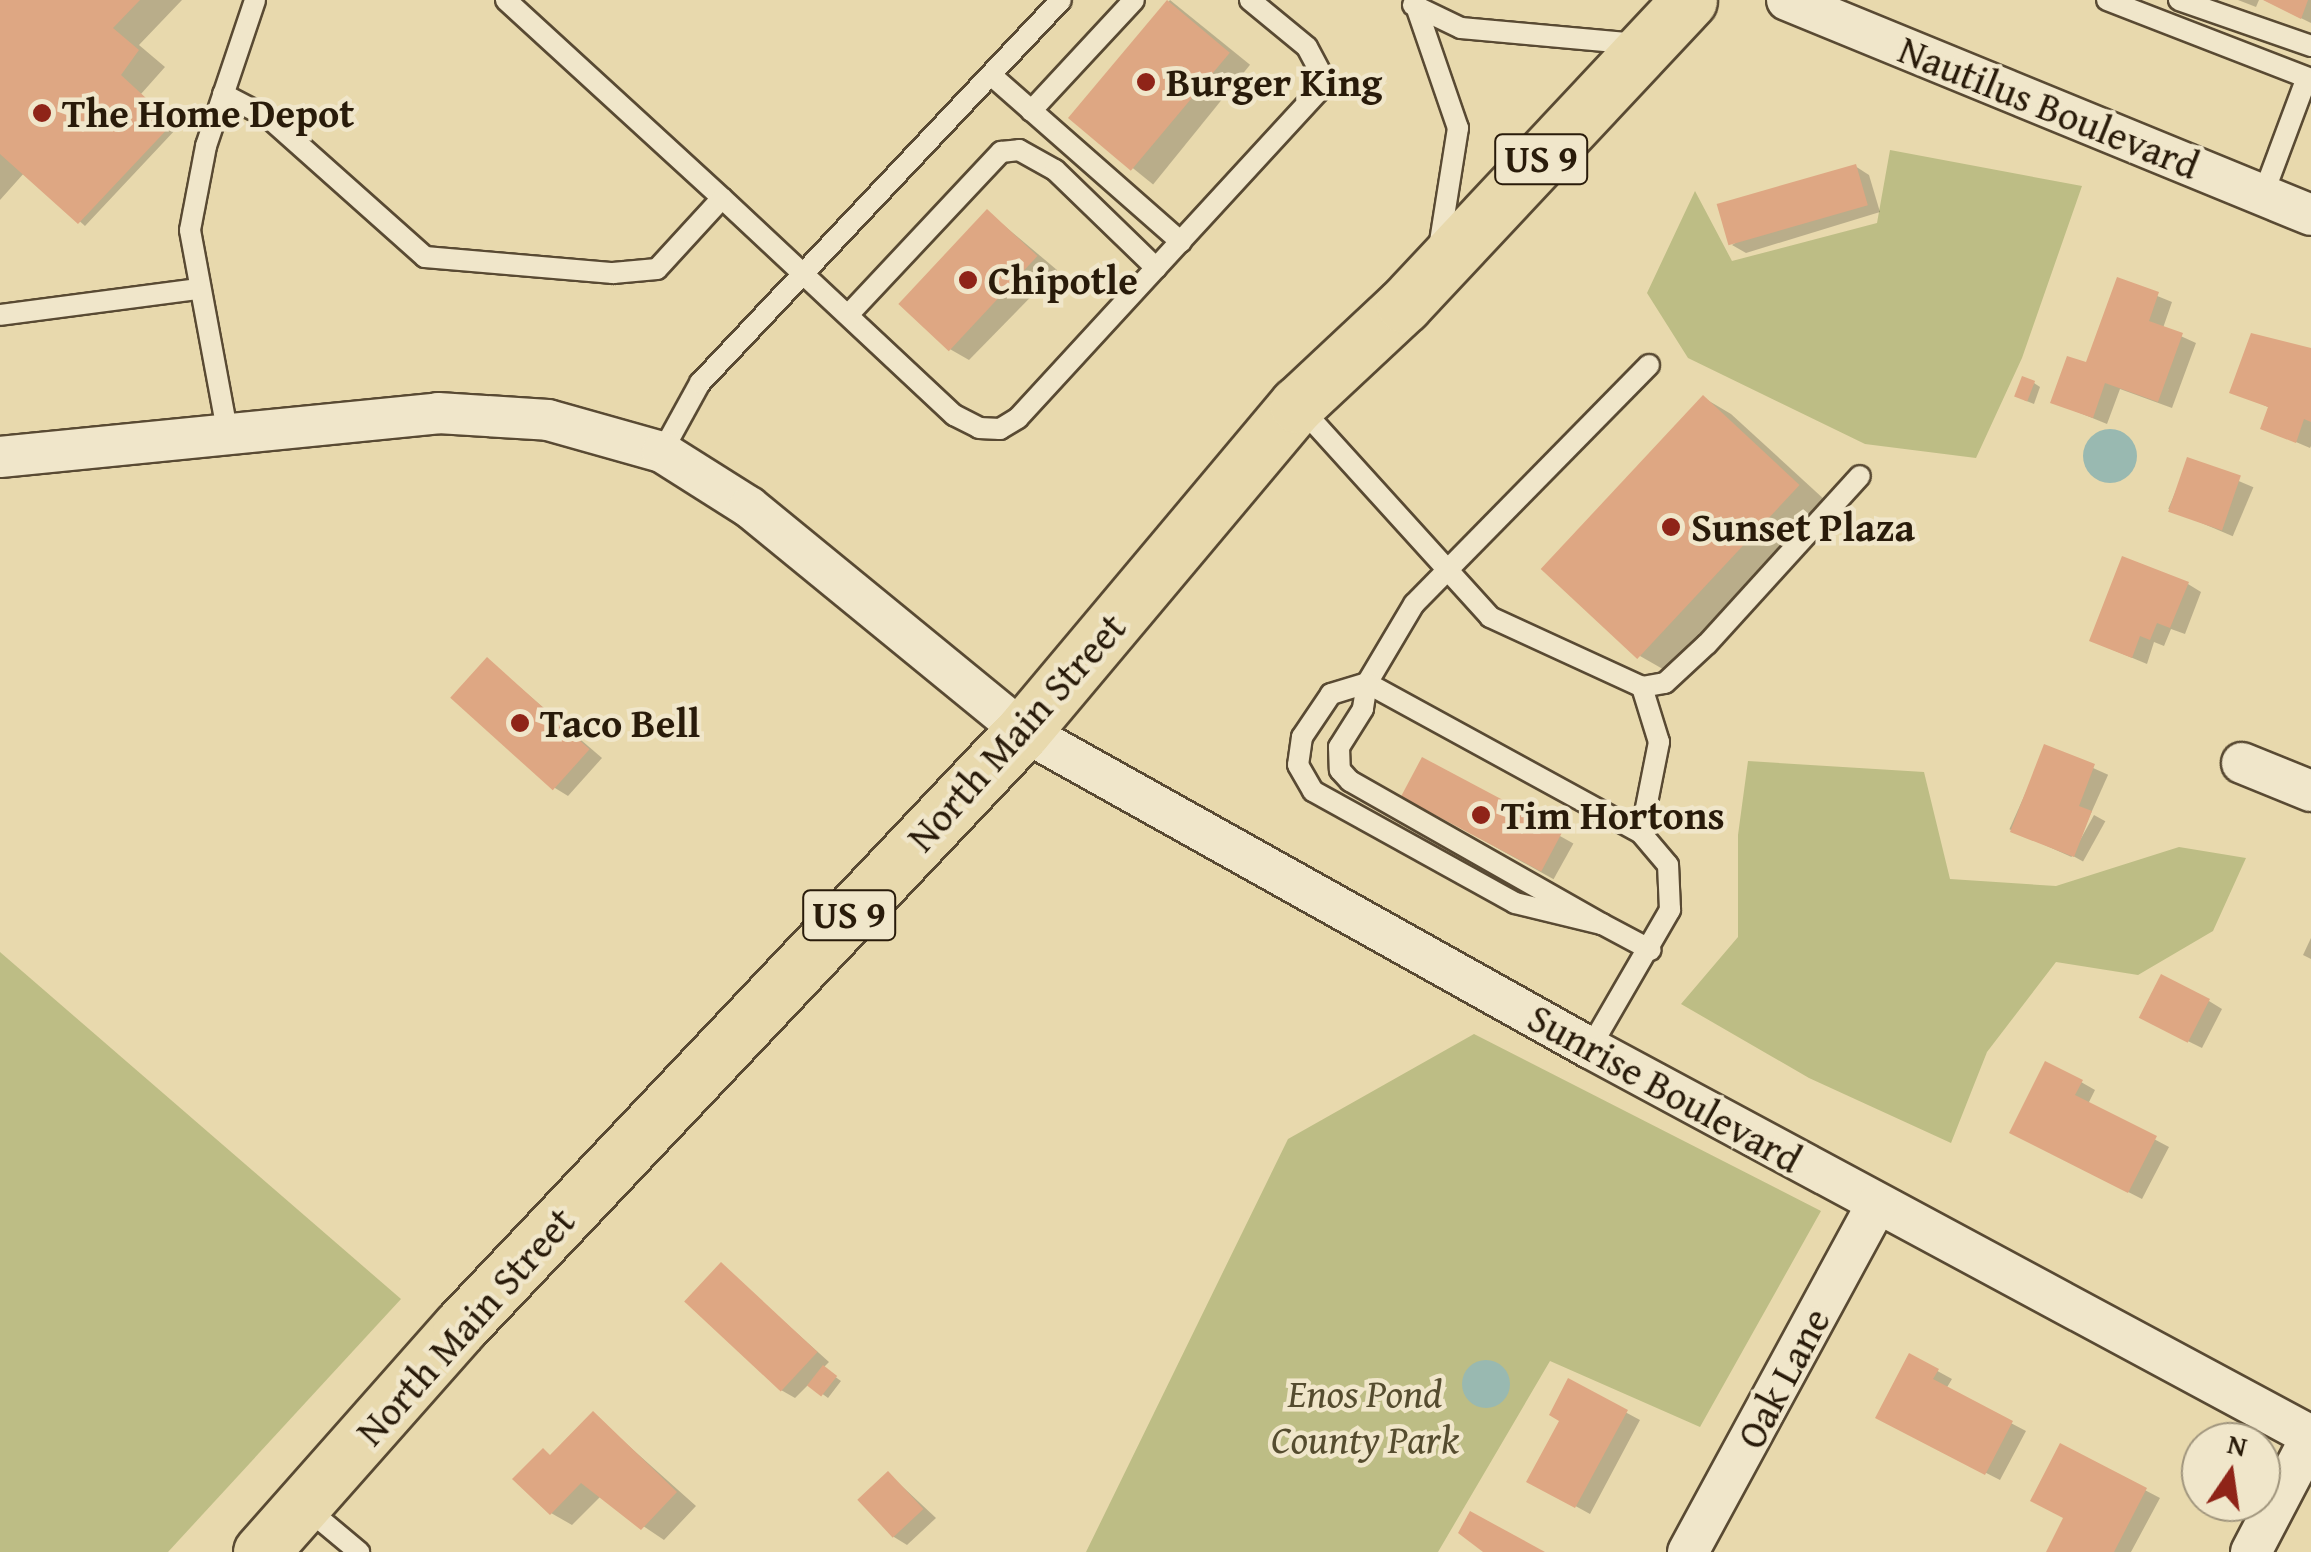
<!DOCTYPE html>
<style>
body{margin:0}
#map{position:relative;width:2311px;height:1552px;overflow:hidden;background:#e8d9ad;font-family:"Gentium Book Plus",serif}
div>[style]{position:absolute}
.green>*{inset:0;background:#bdbd85}
.water>*{inset:0;background:#99b9b1}
.round{border-radius:50%}
.shadow>*{inset:0;background:#0003;transform-origin:0 0}
.building>*{inset:0;background:#dea783;transform-origin:0 0}
.roads{filter:drop-shadow(2px 0 #594a33) drop-shadow(-2px 0 #594a33) drop-shadow(0 2px #594a33) drop-shadow(0 -2px #594a33)}
.lane>*{height:20px;margin:-10px;padding:0 10px;transform-origin:10px;border-radius:10px;background:#f0e6ca}
.street>*{height:40px;margin:-20px;padding:0 20px;transform-origin:20px;border-radius:20px;background:#f0e6ca}
.highway>*{height:55px;margin:-27.5px;padding:0 27.5px;transform-origin:27.5px;border-radius:27.5px;background:#e8d9ad}
.dots>*{width:28px;height:28px;translate:-50% -50%;box-sizing:border-box;border:5px solid #f0e6ca;border-radius:50%}
span{translate:-50% -50%;white-space:nowrap;text-align:center;line-height:1.15;-webkit-text-stroke:9px #f0e6ca;paint-order:stroke}
.shield-label span{padding:2px 8px;background:#f0e6ca;border:2px solid;border-radius:8px;-webkit-text-stroke-width:0}
.shield-label{font-size:38px;color:#291b0a;font-weight:700}
.poi-label{font-size:40px;color:#291b0a;font-weight:700}
.left{translate:0 -50%;text-align:left}
.street-label{font-size:40px;color:#291b0a}
.park-label{font-size:40px;color:#554c2f;font-style:italic}
.north{position:absolute;left:2181px;top:1422px;width:100px;height:100px;box-sizing:border-box;background:#f0e6ca;border:2px solid #a0957d;border-radius:50%;rotate:13deg;font-size:28px;font-weight:700;line-height:40px;text-align:center;color:#291b0a}
.north::after{content:'';display:block;margin:auto;width:35px;height:45px;background:#8f2418;clip-path:polygon(50% 0,100% 100%,50% 72%,0 100%)}
</style>
<div id="map">
<div class="green">
<div style="clip-path:polygon(1890px 150px,2082px 186px,2022px 358px,1976px 458px,1865px 444px,1688px 358px,1647px 293px,1695px 191px,1732px 261px,1877px 223px)"></div>
<div style="clip-path:polygon(1748px 761px,1924px 772px,1950px 879px,2056px 886px,2179px 847px,2246px 858px,2213px 931px,2138px 975px,2056px 962px,1987px 1052px,1951px 1143px,1809px 1078px,1681px 1004px,1738px 937px,1738px 835px)"></div>
<div style="clip-path:polygon(0 952px,401px 1299px,168px 1552px,0 1552px)"></div>
<div style="clip-path:polygon(1474px 1034px,1821px 1211px,1700px 1427px,1550px 1361px,1438px 1552px,1086px 1552px,1288px 1139px)"></div>
</div>
<div class="water">
<div class="round" style="left:2083px;top:429px;width:54px;height:54px"></div>
<div class="round" style="left:1462px;top:1360px;width:48px;height:48px"></div>
</div>
<div class="shadow">
<div style="clip-path:polygon(0 0,182px 0,139px 45px,165px 67px,141px 94px,177px 128px,85px 226px,25px 172px,0 200px)"></div>
<div style="left:1170px;top:0;width:103px;height:154px;rotate:39deg"></div>
<div style="clip-path:polygon(2238px 0,2259px 0,2256px 7px)"></div>
<div style="clip-path:polygon(2264px 0,2311px 0,2311px 23px)"></div>
<div style="clip-path:polygon(1855px 166px,1869px 175px,1880px 212px,1746px 253px,1732px 245px)"></div>
<div style="clip-path:polygon(988px 212px,1057px 270px,969px 360px,948px 348px)"></div>
<div style="clip-path:polygon(2118px 280px,2172px 302px,2163px 328px,2196px 343px,2172px 408px,2120px 389px,2107px 424px,2053px 402px,2087px 365px)"></div>
<div style="clip-path:polygon(2311px 352px,2311px 446px,2310px 448px,2263px 428px,2270px 408px,2233px 391px)"></div>
<div style="clip-path:polygon(2034px 383px,2040px 387px,2034px 404px,2024px 400px)"></div>
<div style="clip-path:polygon(1704px 398px,1731px 414px,1826px 501px,1668px 672px,1640px 656px)"></div>
<div style="left:2189px;top:460px;width:70px;height:53px;rotate:23deg"></div>
<div style="clip-path:polygon(2188px 584px,2201px 592px,2185px 634px,2171px 629px,2164px 646px,2154px 642px,2147px 664px,2106px 647px)"></div>
<div style="clip-path:polygon(488px 660px,602px 758px,568px 796px,555px 788px)"></div>
<div style="left:2046px;top:747px;width:68px;height:90px;rotate:24deg"></div>
<div style="left:1423px;top:760px;width:172px;height:41px;rotate:29deg"></div>
<div style="left:2094px;top:815px;width:13px;height:46px;rotate:29deg"></div>
<div style="clip-path:polygon(2311px 938px,2311px 959px,2303px 955px)"></div>
<div style="clip-path:polygon(2209px 1001px,2222px 1009px,2202px 1048px,2155px 1025px)"></div>
<div style="clip-path:polygon(2081px 1082px,2095px 1090px,2088px 1104px,2169px 1147px,2142px 1199px,2026px 1140px)"></div>
<div style="clip-path:polygon(721px 1265px,829px 1362px,823px 1368px,841px 1381px,828px 1398px,809px 1384px,795px 1398px,781px 1390px)"></div>
<div style="clip-path:polygon(1910px 1356px,1952px 1379px,1946px 1389px,2026px 1431px,2000px 1480px,1892px 1425px)"></div>
<div style="clip-path:polygon(1569px 1382px,1640px 1420px,1590px 1514px,1530px 1481px,1562px 1420px)"></div>
<div style="clip-path:polygon(593px 1414px,696px 1506px,664px 1540px,600px 1497px,572px 1525px,551px 1513px,552px 1456px)"></div>
<div style="clip-path:polygon(2061px 1446px,2160px 1498px,2131px 1552px,2048px 1552px,2066px 1518px)"></div>
<div style="clip-path:polygon(889px 1474px,936px 1518px,907px 1545px,894px 1537px)"></div>
</div>
<div class="building">
<div style="clip-path:polygon(0 0,140px 0,113px 28px,139px 50px,121px 75px,173px 123px,78px 224px,0 154px)"></div>
<div style="left:1167px;top:0;width:82px;height:154px;rotate:40deg"></div>
<div style="clip-path:polygon(2263px 0,2308px 0,2301px 19px)"></div>
<div style="left:1856px;top:164px;width:43px;height:145px;rotate:74deg"></div>
<div style="left:987px;top:209px;width:69px;height:130px;rotate:43deg"></div>
<div style="clip-path:polygon(2117px 277px,2159px 292px,2149px 321px,2183px 333px,2158px 402px,2105px 383px,2093px 418px,2050px 403px,2067px 356px,2086px 362px)"></div>
<div style="clip-path:polygon(2251px 333px,2311px 348px,2311px 422px,2304px 419px,2296px 443px,2260px 429px,2268px 407px,2229px 393px)"></div>
<div style="left:2022px;top:376px;width:14px;height:22px;rotate:21deg"></div>
<div style="left:1703px;top:395px;width:132px;height:238px;rotate:43deg"></div>
<div style="left:2187px;top:457px;width:57px;height:58px;rotate:19deg"></div>
<div style="clip-path:polygon(2122px 556px,2189px 582px,2170px 628px,2157px 623px,2150px 640px,2140px 636px,2132px 658px,2089px 641px)"></div>
<div style="left:487px;top:657px;width:138px;height:55px;rotate:42deg"></div>
<div style="clip-path:polygon(2044px 744px,2095px 764px,2079px 806px,2092px 811px,2074px 857px,2010px 832px)"></div>
<div style="left:1422px;top:757px;width:159px;height:45px;rotate:28deg"></div>
<div style="left:2161px;top:974px;width:55px;height:49px;rotate:27deg"></div>
<div style="clip-path:polygon(2045px 1061px,2083px 1080px,2075px 1095px,2157px 1136px,2128px 1193px,2009px 1133px)"></div>
<div style="left:721px;top:1262px;width:132px;height:54px;rotate:43deg"></div>
<div style="clip-path:polygon(1909px 1353px,1939px 1369px,1933px 1379px,2013px 1421px,1985px 1475px,1875px 1418px)"></div>
<div style="left:823px;top:1365px;width:18px;height:26px;rotate:38deg"></div>
<div style="clip-path:polygon(1568px 1378px,1628px 1410px,1575px 1508px,1526px 1482px,1559px 1421px,1549px 1415px)"></div>
<div style="clip-path:polygon(593px 1411px,677px 1492px,641px 1530px,581px 1483px,550px 1515px,512px 1479px,543px 1448px,550px 1455px)"></div>
<div style="clip-path:polygon(2060px 1443px,2147px 1488px,2114px 1552px,2046px 1552px,2063px 1518px,2030px 1501px)"></div>
<div style="left:888px;top:1471px;width:52px;height:42px;rotate:47deg"></div>
<div style="clip-path:polygon(1470px 1511px,1545px 1552px,1483px 1552px,1458px 1533px)"></div>
</div>
<div class="roads">
<div class="lane">
<div style="left:2107px;top:0;width:219px;rotate:21.2deg"></div>
<div style="left:2179px;top:0;width:140px;rotate:19.2deg"></div>
<div style="left:1413px;top:5px;width:53px;rotate:25.6deg"></div>
<div style="left:1461px;top:28px;width:177px;rotate:5.2deg"></div>
<div style="left:1417px;top:9px;width:126px;rotate:71deg"></div>
<div style="left:1458px;top:128px;width:121px;rotate:99deg"></div>
<div style="left:991px;top:75px;width:253px;rotate:41.3deg"></div>
<div style="left:223px;top:94px;width:52px;rotate:27.6deg"></div>
<div style="left:269px;top:118px;width:209px;rotate:41.7deg"></div>
<div style="left:425px;top:257px;width:189px;rotate:4.9deg"></div>
<div style="left:613px;top:273px;width:44px;rotate:-5.2deg"></div>
<div style="left:657px;top:269px;width:96px;rotate:-47.5deg"></div>
<div style="left:722px;top:198px;width:293px;rotate:-137.5deg"></div>
<div style="left:1031px;top:111px;width:151px;rotate:-47.1deg"></div>
<div style="left:2263px;top:195px;width:123px;rotate:-69.5deg"></div>
<div style="left:722px;top:198px;width:318px;rotate:43.1deg"></div>
<div style="left:954px;top:415px;width:28px;rotate:27deg"></div>
<div style="left:979px;top:428px;width:21px;rotate:3deg"></div>
<div style="left:1000px;top:429px;width:21px;rotate:-31deg"></div>
<div style="left:1018px;top:418px;width:443px;rotate:-47.4deg"></div>
<div style="left:1318px;top:92px;width:14px;rotate:-65deg"></div>
<div style="left:1324px;top:79px;width:36px;rotate:-118deg"></div>
<div style="left:1307px;top:47px;width:74px;rotate:-140.5deg"></div>
<div style="left:0;top:315px;width:200px;rotate:-7.5deg"></div>
<div style="left:848px;top:315px;width:224px;rotate:-46.8deg"></div>
<div style="left:1001px;top:152px;width:18px;rotate:-6deg"></div>
<div style="left:1019px;top:150px;width:41px;rotate:29.1deg"></div>
<div style="left:1055px;top:170px;width:141px;rotate:44.1deg"></div>
<div style="left:1649px;top:365px;width:335px;rotate:134.5deg"></div>
<div style="left:1414px;top:604px;width:92px;rotate:120.7deg"></div>
<div style="left:1367px;top:683px;width:38px;rotate:163deg"></div>
<div style="left:1331px;top:694px;width:52px;rotate:124deg"></div>
<div style="left:1302px;top:737px;width:28px;rotate:98deg"></div>
<div style="left:1298px;top:765px;width:30px;rotate:60deg"></div>
<div style="left:1313px;top:791px;width:231px;rotate:29deg"></div>
<div style="left:1515px;top:903px;width:89px;rotate:13.6deg"></div>
<div style="left:1602px;top:924px;width:55px;rotate:28deg"></div>
<div style="left:1299px;top:406px;width:285px;rotate:47.8deg"></div>
<div style="left:1490px;top:617px;width:167px;rotate:24.7deg"></div>
<div style="left:1642px;top:687px;width:23px;rotate:-10deg"></div>
<div style="left:1665px;top:683px;width:57px;rotate:-42.9deg"></div>
<div style="left:1707px;top:644px;width:227px;rotate:-47.7deg"></div>
<div style="left:227px;top:430px;width:203px;rotate:-100.5deg"></div>
<div style="left:190px;top:230px;width:86px;rotate:-79.2deg"></div>
<div style="left:206px;top:146px;width:154px;rotate:-71.4deg"></div>
<div style="left:662px;top:452px;width:79px;rotate:-61.2deg"></div>
<div style="left:700px;top:383px;width:526px;rotate:-46.69deg"></div>
<div style="left:1641px;top:833px;width:93px;rotate:-78.8deg"></div>
<div style="left:1659px;top:742px;width:58px;rotate:-107.2deg"></div>
<div style="left:1590px;top:1048px;width:160px;rotate:-59.9deg"></div>
<div style="left:1670px;top:910px;width:45px;rotate:-92.5deg"></div>
<div style="left:1668px;top:865px;width:42px;rotate:-130.2deg"></div>
<div style="left:1641px;top:833px;width:312px;rotate:-151.3deg"></div>
<div style="left:1367px;top:683px;width:26px;rotate:99deg"></div>
<div style="left:1363px;top:709px;width:45px;rotate:122.3deg"></div>
<div style="left:1339px;top:747px;width:23px;rotate:88deg"></div>
<div style="left:1340px;top:770px;width:15px;rotate:48deg"></div>
<div style="left:1350px;top:781px;width:290px;rotate:29.6deg"></div>
<div style="left:304px;top:1506px;width:72px;rotate:39.9deg"></div>
</div>
<div class="street">
<div style="left:1787px;top:0;width:566px;rotate:22.31deg"></div>
<div style="left:0;top:457px;width:440px;rotate:-5.7deg"></div>
<div style="left:438px;top:413px;width:110px;rotate:3.6deg"></div>
<div style="left:548px;top:420px;width:118px;rotate:15.7deg"></div>
<div style="left:662px;top:452px;width:103px;rotate:32.3deg"></div>
<div style="left:749px;top:507px;width:354px;rotate:39.3deg"></div>
<div style="left:1023px;top:731px;width:650px;rotate:29.21deg"></div>
<div style="left:1590px;top:1048px;width:819px;rotate:28.29deg"></div>
<div style="left:2242px;top:763px;width:74px;rotate:22.1deg"></div>
<div style="left:1688px;top:1552px;width:396px;rotate:-61.5deg"></div>
<div style="left:2251px;top:1552px;width:130px;rotate:-62.4deg"></div>
</div>
<div class="highway">
<div style="left:261px;top:1552px;width:302px;rotate:-48.5deg"></div>
<div style="left:461px;top:1326px;width:818px;rotate:-46.63deg"></div>
<div style="left:1023px;top:731px;width:426px;rotate:-50deg"></div>
<div style="left:1297px;top:405px;width:146px;rotate:-43.1deg"></div>
<div style="left:1404px;top:305px;width:417px;rotate:-46.9deg"></div>
</div>
</div>
<div class="dots">
<div style="left:1146px;top:82px;background:#8f2418"></div>
<div style="left:42px;top:113px;background:#8f2418"></div>
<div style="left:968px;top:280px;background:#8f2418"></div>
<div style="left:1671px;top:527px;background:#8f2418"></div>
<div style="left:520px;top:723px;background:#8f2418"></div>
<div style="left:1481px;top:815px;background:#8f2418"></div>
</div>
<div class="shield-label">
<span style="left:1541px;top:159px">US 9</span>
<span style="left:849px;top:915px">US 9</span>
</div>
<div class="poi-label">
<span class="left" style="left:1166px;top:82px">Burger King</span>
<span class="left" style="left:62px;top:113px">The Home Depot</span>
<span class="left" style="left:988px;top:280px">Chipotle</span>
<span class="left" style="left:1691px;top:527px">Sunset Plaza</span>
<span class="left" style="left:540px;top:723px">Taco Bell</span>
<span class="left" style="left:1501px;top:815px">Tim Hortons</span>
</div>
<div class="street-label">
<span style="left:2049px;top:107px;rotate:22deg">Nautilus Boulevard</span>
<span style="left:1016px;top:732px;rotate:-48deg">North Main Street</span>
<span style="left:1665px;top:1088px;rotate:29deg">Sunrise Boulevard</span>
<span style="left:465px;top:1326px;rotate:-48deg">North Main Street</span>
<span style="left:1783px;top:1378px;rotate:-62deg">Oak Lane</span>
</div>
<div class="park-label">
<span style="left:1365px;top:1416px">Enos Pond<br>County Park</span>
</div>
<div class="north">N</div>
</div>
